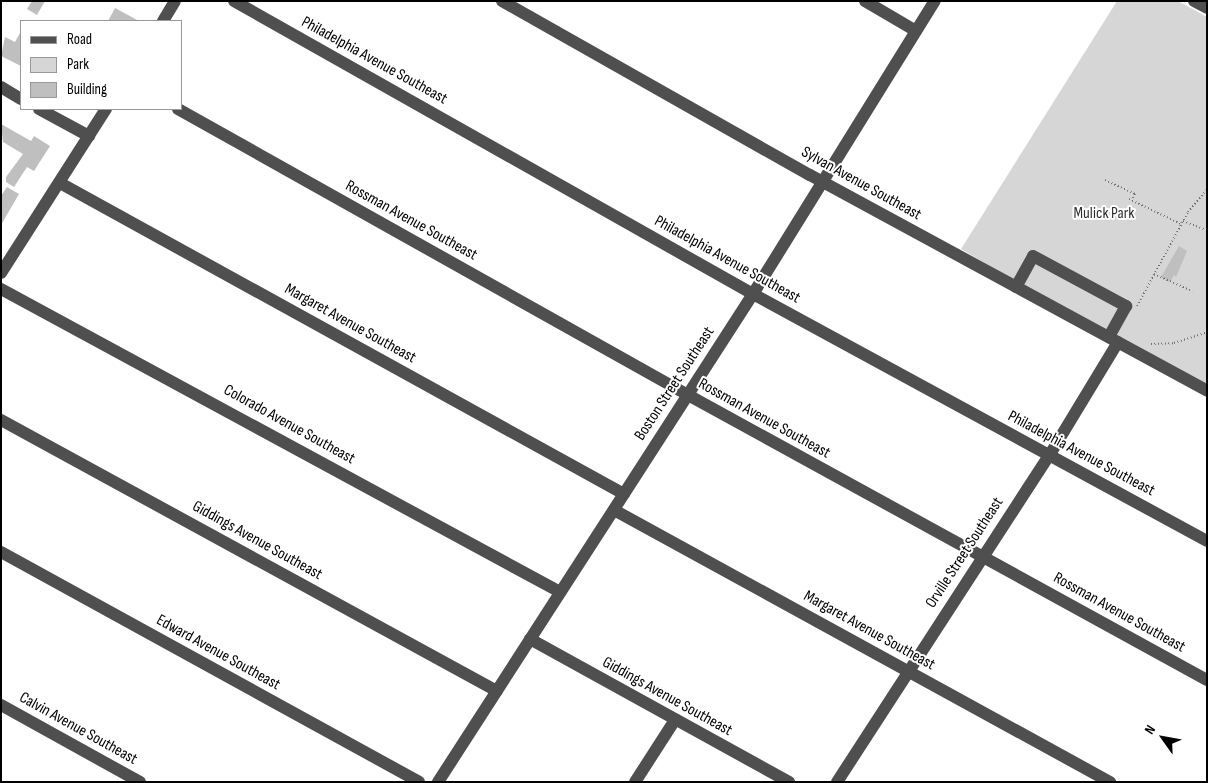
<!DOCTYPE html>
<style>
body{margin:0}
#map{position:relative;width:1208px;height:783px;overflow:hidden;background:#fff;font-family:"Sofia Sans Condensed",sans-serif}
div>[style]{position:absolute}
.green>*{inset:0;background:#d6d6d6}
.building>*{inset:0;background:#bfbfbf}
.path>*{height:2px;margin-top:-1px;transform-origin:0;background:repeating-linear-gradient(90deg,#717171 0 1px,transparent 0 3.5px)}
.minor>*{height:12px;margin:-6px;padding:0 6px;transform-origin:6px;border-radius:6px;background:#4f4f4f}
span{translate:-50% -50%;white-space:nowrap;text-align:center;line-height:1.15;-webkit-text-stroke:4px #fff;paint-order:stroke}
.street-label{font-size:16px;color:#000}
.park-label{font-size:16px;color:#2d2d2d}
.frame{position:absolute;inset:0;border:2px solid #000;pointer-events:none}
.legend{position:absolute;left:20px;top:20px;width:162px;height:90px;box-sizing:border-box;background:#fff;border:1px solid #999;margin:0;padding:6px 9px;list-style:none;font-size:15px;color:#000}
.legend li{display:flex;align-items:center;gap:10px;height:25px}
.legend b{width:25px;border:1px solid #999}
.north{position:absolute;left:1138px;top:713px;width:50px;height:50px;-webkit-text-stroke:4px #fff;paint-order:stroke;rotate:302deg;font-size:14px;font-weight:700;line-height:20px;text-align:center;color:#000}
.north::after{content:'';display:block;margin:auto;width:18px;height:22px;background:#000;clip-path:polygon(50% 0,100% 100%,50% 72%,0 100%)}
</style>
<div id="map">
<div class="green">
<div style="clip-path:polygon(1117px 1px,1178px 1px,1207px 17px,1207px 388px,1131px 349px,961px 249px)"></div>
</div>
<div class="building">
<div style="clip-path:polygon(32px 1px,45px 1px,37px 15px,27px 9px)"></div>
<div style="clip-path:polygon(115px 8px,128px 15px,139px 21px,108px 21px)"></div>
<div style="clip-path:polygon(21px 31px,21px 66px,1px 56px,5px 37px,15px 42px)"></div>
<div style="clip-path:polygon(1px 124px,31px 141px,34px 136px,50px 146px,34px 171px,27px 167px,14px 187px,6px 182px,6px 177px,23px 154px,3px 142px)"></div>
<div style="clip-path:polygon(7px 187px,19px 194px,1px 225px,1px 196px)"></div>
<div style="clip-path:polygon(1179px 246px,1187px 251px,1176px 277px,1174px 275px,1170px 282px,1161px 277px)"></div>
</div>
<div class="path">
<div style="left:1105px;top:180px;width:33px;rotate:25deg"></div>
<div style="left:1135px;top:194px;width:7px;rotate:117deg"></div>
<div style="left:1129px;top:199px;width:58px;rotate:25.7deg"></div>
<div style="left:1183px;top:221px;width:26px;rotate:21deg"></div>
<div style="left:1154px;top:274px;width:42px;rotate:24.1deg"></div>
<div style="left:1137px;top:306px;width:107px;rotate:-61.5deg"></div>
<div style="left:1188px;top:212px;width:30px;rotate:-50deg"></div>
<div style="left:1151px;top:344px;width:23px;rotate:-2deg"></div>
<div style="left:1174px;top:343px;width:35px;rotate:-18deg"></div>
</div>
<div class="minor">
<div style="left:234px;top:1px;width:596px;rotate:29.45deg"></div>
<div style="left:753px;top:294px;width:517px;rotate:28.55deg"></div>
<div style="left:502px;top:1px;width:354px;rotate:29.5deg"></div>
<div style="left:810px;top:175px;width:452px;rotate:28.5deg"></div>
<div style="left:865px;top:1px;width:59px;rotate:30.5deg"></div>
<div style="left:1194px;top:1px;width:15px;rotate:28deg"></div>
<div style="left:163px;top:21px;width:23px;rotate:-59deg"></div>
<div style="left:1px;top:87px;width:23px;rotate:31deg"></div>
<div style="left:39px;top:109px;width:57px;rotate:28.4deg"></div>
<div style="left:178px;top:109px;width:585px;rotate:29.28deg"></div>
<div style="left:688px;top:395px;width:592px;rotate:28.77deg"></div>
<div style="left:60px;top:183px;width:644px;rotate:28.87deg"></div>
<div style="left:1px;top:273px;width:195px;rotate:-57.4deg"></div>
<div style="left:1016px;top:287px;width:35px;rotate:-61deg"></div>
<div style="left:1033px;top:256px;width:106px;rotate:28.3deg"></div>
<div style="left:1126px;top:306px;width:35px;rotate:119deg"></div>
<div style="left:1px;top:289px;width:636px;rotate:28.46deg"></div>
<div style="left:1px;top:420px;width:565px;rotate:28.65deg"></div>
<div style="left:614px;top:510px;width:566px;rotate:28.74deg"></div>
<div style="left:1px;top:552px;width:477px;rotate:28.8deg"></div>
<div style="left:530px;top:639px;width:296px;rotate:28.9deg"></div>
<div style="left:1px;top:705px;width:159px;rotate:29deg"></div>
<div style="left:438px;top:782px;width:581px;rotate:-57.16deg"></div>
<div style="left:753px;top:294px;width:345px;rotate:-58.2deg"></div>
<div style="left:635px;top:782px;width:74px;rotate:-57.2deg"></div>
<div style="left:837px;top:782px;width:389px;rotate:-57deg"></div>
<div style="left:1049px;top:456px;width:133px;rotate:-58.8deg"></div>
</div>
<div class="street-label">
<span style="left:374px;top:61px;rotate:29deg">Philadelphia Avenue Southeast</span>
<span style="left:861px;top:184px;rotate:29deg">Sylvan Avenue Southeast</span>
<span style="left:411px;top:221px;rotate:29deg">Rossman Avenue Southeast</span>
<span style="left:727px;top:260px;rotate:29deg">Philadelphia Avenue Southeast</span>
<span style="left:350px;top:324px;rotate:29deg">Margaret Avenue Southeast</span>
<span style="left:675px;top:384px;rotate:-57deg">Boston Street Southeast</span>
<span style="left:764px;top:419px;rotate:29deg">Rossman Avenue Southeast</span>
<span style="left:289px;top:425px;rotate:29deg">Colorado Avenue Southeast</span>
<span style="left:1081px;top:454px;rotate:28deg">Philadelphia Avenue Southeast</span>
<span style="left:257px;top:541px;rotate:29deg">Giddings Avenue Southeast</span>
<span style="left:965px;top:553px;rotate:-57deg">Orville Street Southeast</span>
<span style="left:1119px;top:613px;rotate:29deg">Rossman Avenue Southeast</span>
<span style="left:869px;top:631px;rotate:29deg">Margaret Avenue Southeast</span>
<span style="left:218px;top:653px;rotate:29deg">Edward Avenue Southeast</span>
<span style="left:667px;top:697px;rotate:29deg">Giddings Avenue Southeast</span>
<span style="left:78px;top:729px;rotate:29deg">Calvin Avenue Southeast</span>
</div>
<div class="park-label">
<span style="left:1104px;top:214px">Mulick Park</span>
</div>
<div class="frame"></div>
<ul class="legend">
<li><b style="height:6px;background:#4f4f4f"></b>Road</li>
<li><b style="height:14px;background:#d6d6d6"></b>Park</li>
<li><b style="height:14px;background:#bfbfbf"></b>Building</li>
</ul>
<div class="north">N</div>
</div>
